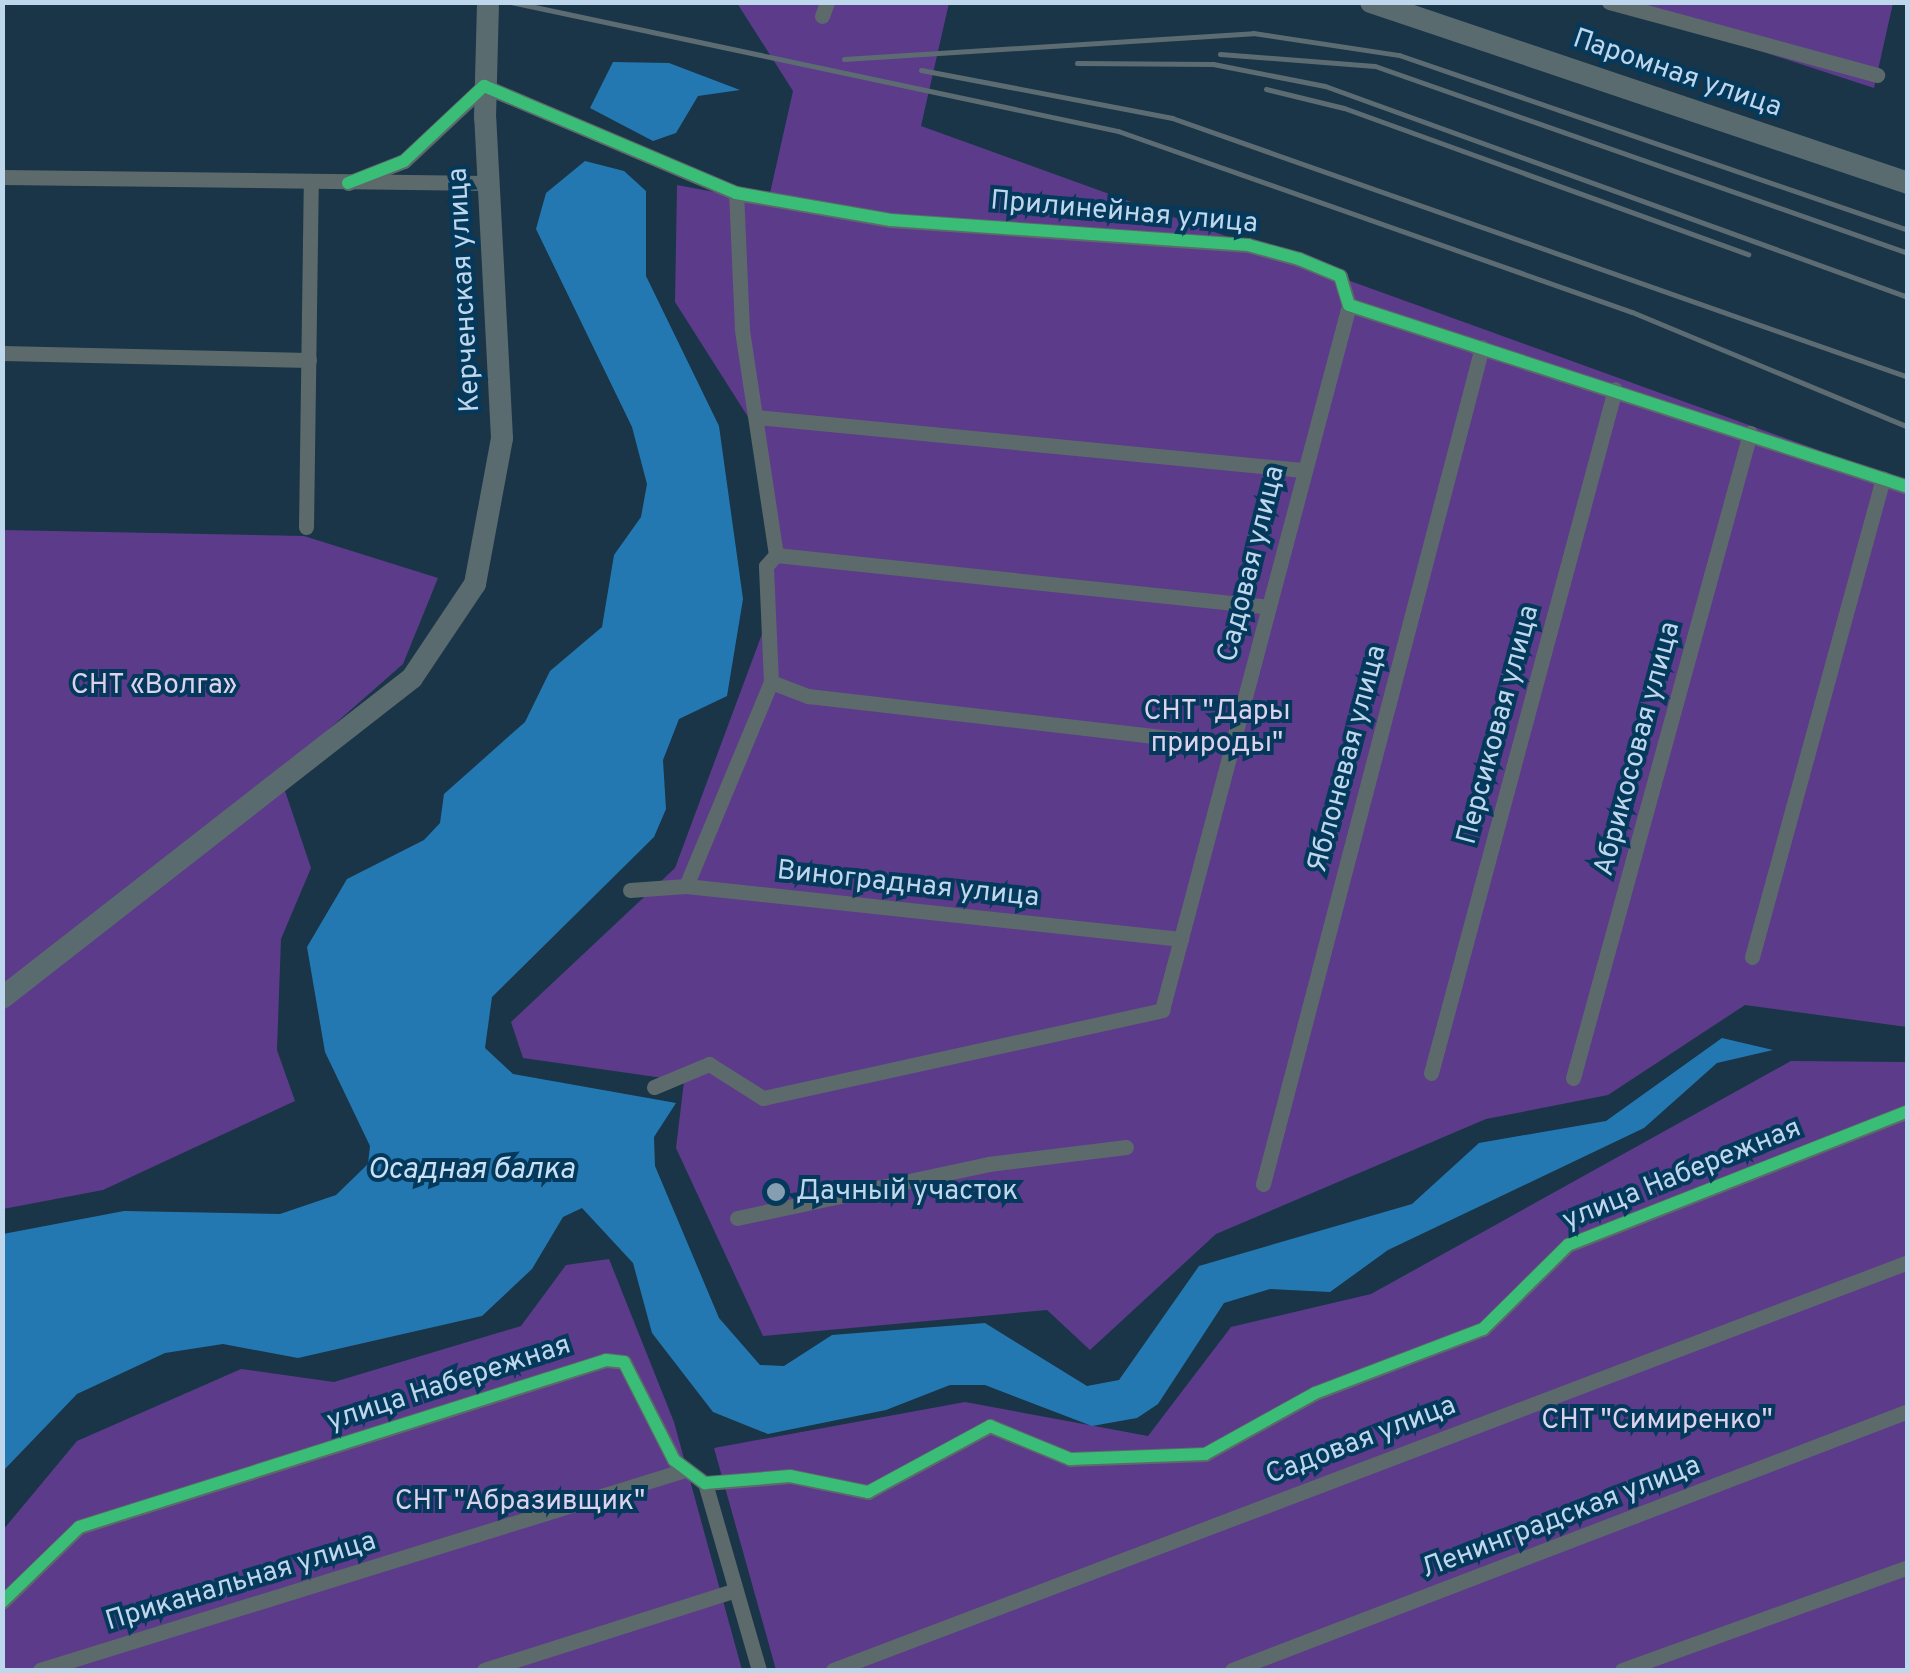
<!DOCTYPE html>
<meta charset="utf-8">
<style>
body{margin:0}
#map{position:relative;width:1910px;height:1673px;overflow:hidden;background:#193547;font-family:Overpass,sans-serif}
div>[style]{position:absolute}
.green>*{inset:0;background:#5c3b8a}
.water>*{inset:0;background:#2478b1}
.street>*{height:15px;margin:-7.5px;padding:0 7.5px;transform-origin:7.5px;border-radius:7.5px;background:#5c6a6b}
.secondary>*{height:22px;margin:-11px;padding:0 11px;transform-origin:11px;border-radius:11px;background:#5a6b6f}
.rail>*{height:5px;margin:-2.5px;padding:0 2.5px;transform-origin:2.5px;border-radius:2.5px;background:#5c6c72}
.cycleway>*{height:12px;margin:-6px;padding:0 6px;transform-origin:6px;border-radius:6px;background:#3abd76}
.dots>*{width:28px;height:28px;translate:-50% -50%;box-sizing:border-box;border:5px solid #05395b;border-radius:50%}
span{translate:-50% -50%;white-space:nowrap;text-align:center;line-height:1.15;-webkit-text-stroke:8px #05395b;paint-order:stroke}
.street-label{font-size:28px;color:#bfd7ec}
.park-label{font-size:28px;color:#dcd2ec}
.poi-label{font-size:28px;color:#bfd7ec}
.left{translate:0 -50%;text-align:left}
.water-label{font-size:30px;color:#c9e1f5;font-style:italic}
.frame{position:absolute;inset:0;border:5px solid #bfd7ec;pointer-events:none}
</style>
<div id="map">
<div class="green">
<div style="clip-path:polygon(737px 3px,949px 3px,921px 126px,1907px 482px,1907px 1027px,1745px 1005px,1608px 1095px,1486px 1119px,1216px 1234px,1090px 1350px,1047px 1310px,763px 1336px,676px 1148px,684px 1081px,523px 1058px,511px 1022px,675px 868px,762px 634px,770px 554px,750px 420px,675px 302px,677px 185px,768px 202px,793px 91px)"></div>
<div style="clip-path:polygon(1613px 3px,1893px 3px,1874px 88px)"></div>
<div style="clip-path:polygon(3px 530px,304px 536px,438px 578px,403px 664px,279px 773px,311px 868px,281px 939px,277px 1050px,295px 1101px,103px 1190px,3px 1209px)"></div>
<div style="clip-path:polygon(1791px 1061px,1907px 1062px,1907px 1670px,776px 1670px,714px 1448px,965px 1402px,1148px 1436px,1231px 1327px,1371px 1294px)"></div>
<div style="clip-path:polygon(609px 1259px,674px 1422px,742px 1670px,3px 1670px,3px 1530px,77px 1441px,241px 1369px,334px 1382px,521px 1326px,566px 1265px)"></div>
</div>
<div class="water">
<div style="clip-path:polygon(613px 62px,669px 63px,740px 90px,698px 96px,676px 133px,653px 141px,590px 108px)"></div>
<div style="clip-path:polygon(585px 161px,624px 171px,646px 191px,646px 276px,719px 426px,743px 599px,727px 696px,679px 719px,663px 760px,666px 809px,654px 837px,492px 997px,485px 1048px,513px 1074px,676px 1103px,654px 1137px,655px 1166px,719px 1318px,760px 1365px,784px 1366px,832px 1335px,985px 1323px,1087px 1386px,1119px 1380px,1199px 1266px,1412px 1204px,1479px 1143px,1606px 1121px,1722px 1038px,1773px 1050px,1717px 1063px,1644px 1128px,1388px 1250px,1330px 1292px,1270px 1289px,1224px 1303px,1158px 1404px,1137px 1418px,1092px 1426px,985px 1385px,950px 1385px,886px 1410px,768px 1434px,713px 1412px,652px 1333px,633px 1263px,582px 1208px,563px 1217px,532px 1269px,482px 1316px,298px 1358px,223px 1344px,165px 1353px,77px 1394px,3px 1471px,3px 1234px,124px 1211px,280px 1214px,336px 1195px,368px 1164px,370px 1146px,325px 1052px,307px 947px,347px 879px,424px 840px,440px 823px,444px 794px,525px 722px,550px 671px,602px 627px,614px 555px,641px 517px,647px 484px,632px 427px,536px 229px,546px 193px)"></div>
</div>
<div class="street">
<div style="left:1609px;top:2px;width:278px;rotate:15.2deg"></div>
<div style="left:822px;top:16px;width:15px;rotate:-70deg"></div>
<div style="left:2px;top:177px;width:486px;rotate:0.7deg"></div>
<div style="left:348px;top:183px;width:60px;rotate:-21.4deg"></div>
<div style="left:404px;top:161px;width:110px;rotate:-43.2deg"></div>
<div style="left:484px;top:86px;width:274px;rotate:23deg"></div>
<div style="left:736px;top:193px;width:157px;rotate:9.9deg"></div>
<div style="left:891px;top:220px;width:358px;rotate:4deg"></div>
<div style="left:1248px;top:245px;width:53px;rotate:15.4deg"></div>
<div style="left:1299px;top:259px;width:44px;rotate:22.5deg"></div>
<div style="left:1340px;top:276px;width:30px;rotate:73deg"></div>
<div style="left:1349px;top:305px;width:588px;rotate:18.03deg"></div>
<div style="left:2px;top:353px;width:307px;rotate:1.3deg"></div>
<div style="left:757px;top:417px;width:548px;rotate:5.55deg"></div>
<div style="left:306px;top:527px;width:344px;rotate:-89.2deg"></div>
<div style="left:776px;top:555px;width:494px;rotate:6deg"></div>
<div style="left:771px;top:682px;width:40px;rotate:21deg"></div>
<div style="left:808px;top:696px;width:426px;rotate:6.6deg"></div>
<div style="left:686px;top:886px;width:221px;rotate:-67.4deg"></div>
<div style="left:771px;top:682px;width:116px;rotate:-92.5deg"></div>
<div style="left:766px;top:566px;width:15px;rotate:-48deg"></div>
<div style="left:776px;top:555px;width:229px;rotate:-98.6deg"></div>
<div style="left:742px;top:329px;width:136px;rotate:-92.5deg"></div>
<div style="left:630px;top:890px;width:56px;rotate:-4.1deg"></div>
<div style="left:686px;top:886px;width:498px;rotate:6.1deg"></div>
<div style="left:1752px;top:957px;width:496px;rotate:-74.7deg"></div>
<div style="left:1431px;top:1073px;width:708px;rotate:-74.94deg"></div>
<div style="left:1573px;top:1078px;width:669px;rotate:-74.65deg"></div>
<div style="left:654px;top:1087px;width:60px;rotate:-22.7deg"></div>
<div style="left:709px;top:1064px;width:64px;rotate:32.2deg"></div>
<div style="left:763px;top:1098px;width:409px;rotate:-12.4deg"></div>
<div style="left:1162px;top:1010px;width:729px;rotate:-75.14deg"></div>
<div style="left:1263px;top:1184px;width:865px;rotate:-75.34deg"></div>
<div style="left:737px;top:1218px;width:257px;rotate:-12.1deg"></div>
<div style="left:988px;top:1164px;width:139px;rotate:-7deg"></div>
<div style="left:705px;top:1483px;width:195px;rotate:73.9deg"></div>
<div style="left:2px;top:1602px;width:107px;rotate:-44.2deg"></div>
<div style="left:79px;top:1527px;width:553px;rotate:-17.58deg"></div>
<div style="left:606px;top:1360px;width:18px;rotate:6deg"></div>
<div style="left:624px;top:1362px;width:110px;rotate:63deg"></div>
<div style="left:674px;top:1460px;width:39px;rotate:37deg"></div>
<div style="left:705px;top:1483px;width:85px;rotate:-4.7deg"></div>
<div style="left:790px;top:1476px;width:80px;rotate:11.6deg"></div>
<div style="left:868px;top:1492px;width:139px;rotate:-28.4deg"></div>
<div style="left:990px;top:1426px;width:87px;rotate:22.4deg"></div>
<div style="left:1070px;top:1459px;width:135px;rotate:-2.1deg"></div>
<div style="left:1205px;top:1454px;width:126px;rotate:-29deg"></div>
<div style="left:1315px;top:1393px;width:180px;rotate:-20.9deg"></div>
<div style="left:1483px;top:1329px;width:120px;rotate:-44.7deg"></div>
<div style="left:1568px;top:1245px;width:365px;rotate:-21.5deg"></div>
<div style="left:40px;top:1670px;width:675px;rotate:-17.23deg"></div>
<div style="left:484px;top:1670px;width:264px;rotate:-17.6deg"></div>
<div style="left:833px;top:1670px;width:1150px;rotate:-20.78deg"></div>
<div style="left:1232px;top:1670px;width:724px;rotate:-20.96deg"></div>
<div style="left:1622px;top:1670px;width:304px;rotate:-19.8deg"></div>
</div>
<div class="secondary">
<div style="left:1371px;top:2px;width:567px;rotate:18.63deg"></div>
<div style="left:2px;top:998px;width:520px;rotate:-37.97deg"></div>
<div style="left:412px;top:678px;width:113px;rotate:-56.2deg"></div>
<div style="left:475px;top:584px;width:148px;rotate:-79.5deg"></div>
<div style="left:502px;top:438px;width:320px;rotate:-93deg"></div>
<div style="left:485px;top:118px;width:116px;rotate:-88.5deg"></div>
</div>
<div class="rail">
<div style="left:511px;top:2px;width:621px;rotate:12deg"></div>
<div style="left:1118px;top:131px;width:545px;rotate:19.4deg"></div>
<div style="left:1632px;top:312px;width:299px;rotate:22.6deg"></div>
<div style="left:1220px;top:54px;width:155px;rotate:4.4deg"></div>
<div style="left:1375px;top:66px;width:565px;rotate:19.33deg"></div>
<div style="left:844px;top:59px;width:410px;rotate:-3.6deg"></div>
<div style="left:1253px;top:33px;width:148px;rotate:8.6deg"></div>
<div style="left:1399px;top:55px;width:538px;rotate:18.97deg"></div>
<div style="left:1077px;top:63px;width:136px;rotate:0.4deg"></div>
<div style="left:1213px;top:64px;width:114px;rotate:11.1deg"></div>
<div style="left:1325px;top:86px;width:620px;rotate:19.9deg"></div>
<div style="left:921px;top:70px;width:256px;rotate:10.8deg"></div>
<div style="left:1172px;top:118px;width:780px;rotate:19.39deg"></div>
<div style="left:1266px;top:89px;width:80px;rotate:13.7deg"></div>
<div style="left:1344px;top:108px;width:430px;rotate:19.9deg"></div>
</div>
<div class="cycleway">
<div style="left:348px;top:183px;width:60px;rotate:-21.4deg"></div>
<div style="left:404px;top:161px;width:110px;rotate:-43.2deg"></div>
<div style="left:484px;top:86px;width:274px;rotate:23deg"></div>
<div style="left:736px;top:193px;width:157px;rotate:9.9deg"></div>
<div style="left:891px;top:220px;width:358px;rotate:4deg"></div>
<div style="left:1248px;top:245px;width:53px;rotate:15.4deg"></div>
<div style="left:1299px;top:259px;width:44px;rotate:22.5deg"></div>
<div style="left:1340px;top:276px;width:30px;rotate:73deg"></div>
<div style="left:1349px;top:305px;width:588px;rotate:18.03deg"></div>
<div style="left:2px;top:1602px;width:107px;rotate:-44.2deg"></div>
<div style="left:79px;top:1527px;width:553px;rotate:-17.58deg"></div>
<div style="left:606px;top:1360px;width:18px;rotate:6deg"></div>
<div style="left:624px;top:1362px;width:110px;rotate:63deg"></div>
<div style="left:674px;top:1460px;width:39px;rotate:37deg"></div>
<div style="left:705px;top:1483px;width:85px;rotate:-4.7deg"></div>
<div style="left:790px;top:1476px;width:80px;rotate:11.6deg"></div>
<div style="left:868px;top:1492px;width:139px;rotate:-28.4deg"></div>
<div style="left:990px;top:1426px;width:87px;rotate:22.4deg"></div>
<div style="left:1070px;top:1459px;width:135px;rotate:-2.1deg"></div>
<div style="left:1205px;top:1454px;width:126px;rotate:-29deg"></div>
<div style="left:1315px;top:1393px;width:180px;rotate:-20.9deg"></div>
<div style="left:1483px;top:1329px;width:120px;rotate:-44.7deg"></div>
<div style="left:1568px;top:1245px;width:365px;rotate:-21.5deg"></div>
</div>
<div class="dots">
<div style="left:776px;top:1192px;background:#859eb2"></div>
</div>
<div class="street-label">
<span style="left:1677px;top:74px;rotate:19deg">Паромная улица</span>
<span style="left:1124px;top:213px;rotate:5deg">Прилинейная улица</span>
<span style="left:465px;top:290px;rotate:-93deg">Керченская улица</span>
<span style="left:1252px;top:564px;rotate:-76deg">Садовая улица</span>
<span style="left:1499px;top:725px;rotate:-75deg">Персиковая улица</span>
<span style="left:1638px;top:749px;rotate:-75deg">Абрикосовая улица</span>
<span style="left:1348px;top:759px;rotate:-75deg">Яблоневая улица</span>
<span style="left:908px;top:885px;rotate:6deg">Виноградная улица</span>
<span style="left:1682px;top:1175px;rotate:-22deg">улица Набережная</span>
<span style="left:449px;top:1384px;rotate:-18deg">улица Набережная</span>
<span style="left:1361px;top:1441px;rotate:-21deg">Садовая улица</span>
<span style="left:1561px;top:1518px;rotate:-21deg">Ленинградская улица</span>
<span style="left:241px;top:1582px;rotate:-17deg">Приканальная улица</span>
</div>
<div class="park-label">
<span style="left:154px;top:686px">СНТ «Волга»</span>
<span style="left:1217px;top:728px">СНТ "Дары<br>природы"</span>
<span style="left:1657px;top:1421px">СНТ "Симиренко"</span>
<span style="left:520px;top:1502px">СНТ "Абразивщик"</span>
</div>
<div class="poi-label">
<span class="left" style="left:796px;top:1192px">Дачный участок</span>
</div>
<div class="water-label">
<span style="left:471px;top:1171px">Осадная балка</span>
</div>
<div class="frame"></div>
</div>
